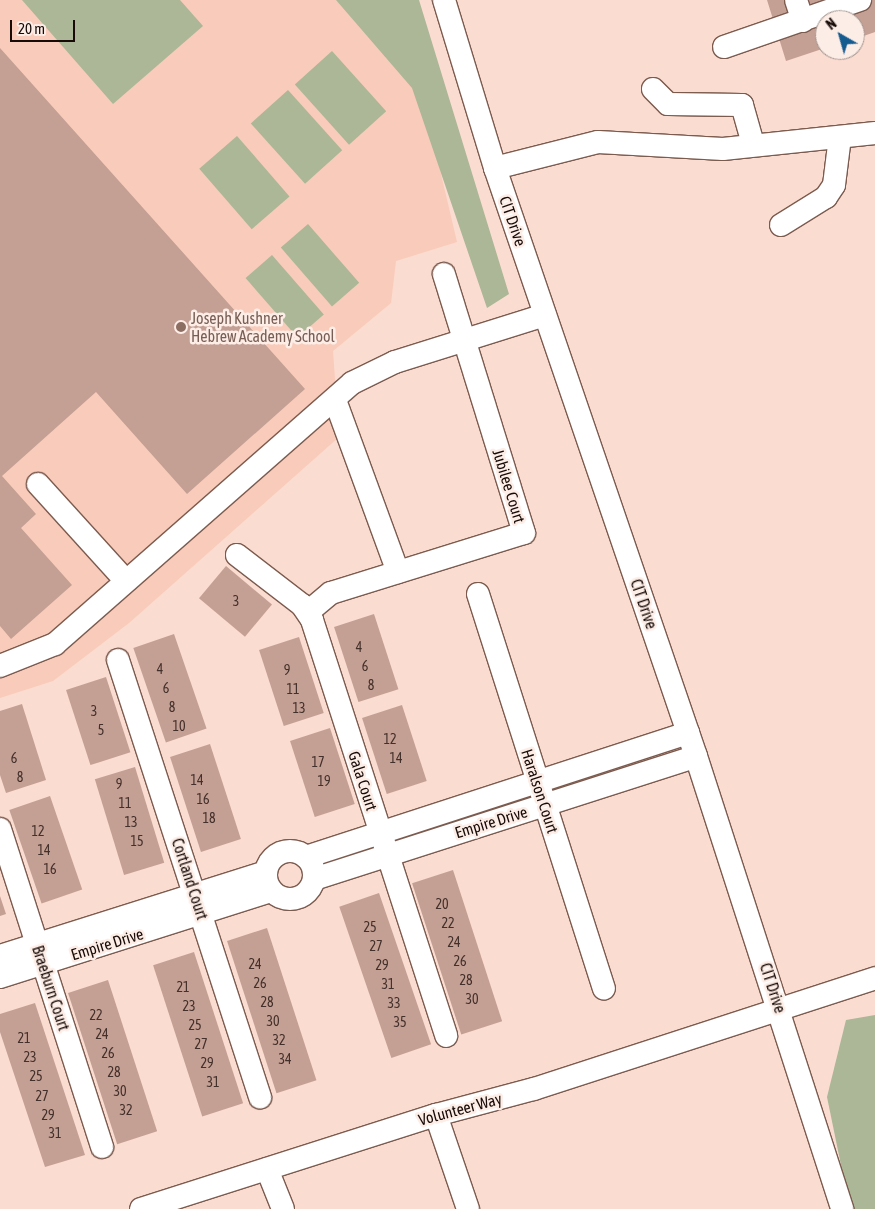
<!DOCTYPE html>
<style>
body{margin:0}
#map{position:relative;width:875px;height:1209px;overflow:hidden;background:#fbdcd0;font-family:"Asap Condensed",sans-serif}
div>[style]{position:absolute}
.built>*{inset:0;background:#f9cbba}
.green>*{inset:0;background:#abb796;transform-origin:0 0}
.building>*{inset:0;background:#c49f94;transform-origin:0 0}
.roads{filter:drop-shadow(1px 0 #7c5b4f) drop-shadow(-1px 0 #7c5b4f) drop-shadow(0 1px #7c5b4f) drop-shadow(0 -1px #7c5b4f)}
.minor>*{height:22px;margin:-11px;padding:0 11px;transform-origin:11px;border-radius:11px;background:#fff}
.minor>.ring{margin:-11px;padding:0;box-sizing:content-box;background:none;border:22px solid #fff;border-radius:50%}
.dots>*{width:14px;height:14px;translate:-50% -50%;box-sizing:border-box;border:2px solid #fdede7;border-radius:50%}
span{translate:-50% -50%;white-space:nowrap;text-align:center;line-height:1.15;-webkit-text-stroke:5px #fdede7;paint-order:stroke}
.number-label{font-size:14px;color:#43302a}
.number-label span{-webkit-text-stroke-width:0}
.street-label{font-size:16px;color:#180b07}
.education-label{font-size:16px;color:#785e54}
.left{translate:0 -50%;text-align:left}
.north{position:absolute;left:815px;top:10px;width:50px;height:50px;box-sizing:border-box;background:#fdede7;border:1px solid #a1938d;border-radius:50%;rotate:322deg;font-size:14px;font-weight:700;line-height:20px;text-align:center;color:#180b07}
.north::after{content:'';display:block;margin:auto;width:18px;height:22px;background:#165b90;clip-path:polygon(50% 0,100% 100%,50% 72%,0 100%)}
.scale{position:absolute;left:10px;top:20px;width:65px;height:22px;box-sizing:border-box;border:2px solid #180b07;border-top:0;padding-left:6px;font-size:15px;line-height:18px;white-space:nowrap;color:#180b07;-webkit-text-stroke:4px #fdede7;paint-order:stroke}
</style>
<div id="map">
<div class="built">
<div style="clip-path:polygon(0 0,400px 0,457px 242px,396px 261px,391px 303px,333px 351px,339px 437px,129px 623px,53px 681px,0 698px)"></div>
</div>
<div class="green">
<div style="clip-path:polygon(22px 0,180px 0,203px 26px,113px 104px)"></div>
<div style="clip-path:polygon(336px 0,419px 0,509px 294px,487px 308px,412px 88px)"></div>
<div style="left:332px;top:51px;width:81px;height:50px;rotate:48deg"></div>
<div style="left:288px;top:90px;width:81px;height:50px;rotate:48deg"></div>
<div style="left:237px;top:136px;width:80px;height:50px;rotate:49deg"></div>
<div style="left:308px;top:224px;width:78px;height:36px;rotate:49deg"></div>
<div style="left:272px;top:255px;width:79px;height:35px;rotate:49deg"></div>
<div style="clip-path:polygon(875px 1015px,875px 1209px,850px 1209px,827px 1097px,846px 1020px)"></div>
</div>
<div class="building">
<div style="clip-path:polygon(767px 0,875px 0,875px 32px,855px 39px,855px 20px,825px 20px,825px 48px,786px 61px)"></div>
<div style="clip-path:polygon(0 48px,305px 389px,187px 494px,96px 392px,2px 476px,36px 514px,21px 528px,72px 585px,11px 639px,0 626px)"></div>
<div style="left:226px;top:566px;width:60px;height:42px;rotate:40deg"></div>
<div style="left:374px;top:614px;width:79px;height:42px;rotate:72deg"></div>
<div style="left:174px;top:634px;width:100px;height:43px;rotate:71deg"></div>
<div style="left:299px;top:637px;width:80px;height:42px;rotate:72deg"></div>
<div style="left:106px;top:677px;width:79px;height:42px;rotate:72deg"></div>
<div style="clip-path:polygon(22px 704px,46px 780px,6px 793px,0 775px,0 711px)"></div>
<div style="left:402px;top:705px;width:80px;height:42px;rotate:72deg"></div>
<div style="left:330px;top:728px;width:80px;height:42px;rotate:72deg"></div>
<div style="left:210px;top:744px;width:100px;height:42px;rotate:72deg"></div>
<div style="left:135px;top:767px;width:100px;height:42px;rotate:73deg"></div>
<div style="left:50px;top:796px;width:99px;height:43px;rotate:71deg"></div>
<div style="left:453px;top:870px;width:159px;height:43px;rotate:72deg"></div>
<div style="left:379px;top:893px;width:160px;height:42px;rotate:71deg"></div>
<div style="clip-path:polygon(0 896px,6px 914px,0 916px)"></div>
<div style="left:267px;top:928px;width:160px;height:42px;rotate:72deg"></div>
<div style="left:194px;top:952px;width:159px;height:43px;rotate:72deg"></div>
<div style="left:108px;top:980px;width:159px;height:42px;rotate:72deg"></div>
<div style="clip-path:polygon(35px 1003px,85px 1155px,45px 1167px,0 1032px,0 1014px)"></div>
</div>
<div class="roads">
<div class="minor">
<div style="left:444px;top:0;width:176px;rotate:73.1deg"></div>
<div style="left:495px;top:168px;width:621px;rotate:71.13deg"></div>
<div style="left:696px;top:756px;width:476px;rotate:72.1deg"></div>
<div style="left:796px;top:0;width:22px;rotate:72deg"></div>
<div style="left:724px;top:47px;width:144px;rotate:-19.1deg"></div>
<div style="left:653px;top:89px;width:21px;rotate:45deg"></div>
<div style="left:668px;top:104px;width:74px;rotate:0.8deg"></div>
<div style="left:742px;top:105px;width:41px;rotate:74.2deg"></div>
<div style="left:495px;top:168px;width:106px;rotate:-14.2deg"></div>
<div style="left:598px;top:142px;width:125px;rotate:3.2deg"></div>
<div style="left:723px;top:149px;width:153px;rotate:-6deg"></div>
<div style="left:781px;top:225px;width:53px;rotate:-31.9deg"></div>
<div style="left:826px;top:197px;width:14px;rotate:-56deg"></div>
<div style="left:834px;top:185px;width:48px;rotate:-82.9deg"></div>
<div style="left:335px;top:400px;width:183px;rotate:69.9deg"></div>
<div style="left:38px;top:484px;width:131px;rotate:47.8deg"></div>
<div style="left:237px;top:555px;width:82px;rotate:37.6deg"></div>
<div style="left:302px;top:605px;width:18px;rotate:56deg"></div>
<div style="left:312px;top:620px;width:437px;rotate:72.1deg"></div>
<div style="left:478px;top:594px;width:414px;rotate:72.3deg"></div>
<div style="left:308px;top:612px;width:30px;rotate:-40deg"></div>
<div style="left:331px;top:593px;width:202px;rotate:-17.3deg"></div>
<div style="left:524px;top:533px;width:271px;rotate:-107.2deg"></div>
<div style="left:118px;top:660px;width:460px;rotate:72deg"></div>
<div style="left:0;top:666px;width:59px;rotate:-21.8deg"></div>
<div style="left:55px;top:644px;width:395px;rotate:-41.3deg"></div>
<div style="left:352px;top:383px;width:48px;rotate:-26deg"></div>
<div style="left:395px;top:362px;width:157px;rotate:-17.4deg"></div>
<div style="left:0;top:829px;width:334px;rotate:72.2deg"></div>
<div class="ring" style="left:266px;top:851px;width:26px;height:26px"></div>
<div style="left:306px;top:857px;width:402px;rotate:-18deg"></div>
<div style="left:314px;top:879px;width:401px;rotate:-17.8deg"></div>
<div style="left:0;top:956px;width:279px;rotate:-17.5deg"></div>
<div style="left:0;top:977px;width:284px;rotate:-17.6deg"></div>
<div style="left:436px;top:1115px;width:99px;rotate:71.2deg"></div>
<div style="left:267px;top:1169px;width:43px;rotate:68.2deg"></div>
<div style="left:141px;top:1209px;width:310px;rotate:-17.7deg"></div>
<div style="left:436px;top:1115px;width:101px;rotate:-14.9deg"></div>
<div style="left:534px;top:1089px;width:359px;rotate:-18deg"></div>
</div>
</div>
<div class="dots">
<div style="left:181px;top:327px;background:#8d6e63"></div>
</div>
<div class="number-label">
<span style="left:236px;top:601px">3</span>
<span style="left:359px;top:647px">4</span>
<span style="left:365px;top:666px">6</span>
<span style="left:160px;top:669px">4</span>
<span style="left:287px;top:670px">9</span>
<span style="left:371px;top:685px">8</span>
<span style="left:166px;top:688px">6</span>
<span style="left:293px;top:689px">11</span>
<span style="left:172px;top:707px">8</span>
<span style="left:299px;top:708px">13</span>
<span style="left:94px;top:711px">3</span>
<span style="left:179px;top:726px">10</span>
<span style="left:101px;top:730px">5</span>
<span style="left:390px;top:739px">12</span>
<span style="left:14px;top:758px">6</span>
<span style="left:396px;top:758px">14</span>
<span style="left:318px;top:762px">17</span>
<span style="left:20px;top:777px">8</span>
<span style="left:197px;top:780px">14</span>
<span style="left:324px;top:781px">19</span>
<span style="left:119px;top:784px">9</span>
<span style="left:203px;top:799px">16</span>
<span style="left:125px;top:803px">11</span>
<span style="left:209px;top:818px">18</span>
<span style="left:131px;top:822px">13</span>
<span style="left:38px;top:831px">12</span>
<span style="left:137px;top:841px">15</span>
<span style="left:44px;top:850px">14</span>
<span style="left:50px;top:869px">16</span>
<span style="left:442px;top:904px">20</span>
<span style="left:448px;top:923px">22</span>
<span style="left:370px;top:927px">25</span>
<span style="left:454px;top:942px">24</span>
<span style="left:376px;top:946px">27</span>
<span style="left:460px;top:961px">26</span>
<span style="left:255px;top:964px">24</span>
<span style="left:382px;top:965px">29</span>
<span style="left:466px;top:980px">28</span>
<span style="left:260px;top:983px">26</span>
<span style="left:388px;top:984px">31</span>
<span style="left:183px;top:987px">21</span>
<span style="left:472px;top:999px">30</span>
<span style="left:267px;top:1002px">28</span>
<span style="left:394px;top:1003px">33</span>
<span style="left:189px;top:1006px">23</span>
<span style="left:96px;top:1015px">22</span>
<span style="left:273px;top:1021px">30</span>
<span style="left:400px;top:1022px">35</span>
<span style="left:195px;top:1025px">25</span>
<span style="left:102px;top:1034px">24</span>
<span style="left:24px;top:1038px">21</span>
<span style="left:279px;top:1040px">32</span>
<span style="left:201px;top:1044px">27</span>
<span style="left:108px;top:1053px">26</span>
<span style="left:30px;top:1057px">23</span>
<span style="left:285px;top:1059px">34</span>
<span style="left:207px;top:1063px">29</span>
<span style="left:114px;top:1072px">28</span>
<span style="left:36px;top:1076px">25</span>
<span style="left:213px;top:1082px">31</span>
<span style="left:120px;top:1091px">30</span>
<span style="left:42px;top:1096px">27</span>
<span style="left:126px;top:1110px">32</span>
<span style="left:48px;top:1115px">29</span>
<span style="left:55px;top:1133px">31</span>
</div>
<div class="street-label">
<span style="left:513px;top:221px;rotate:71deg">CIT Drive</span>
<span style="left:509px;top:486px;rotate:73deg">Jubilee Court</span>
<span style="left:644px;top:604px;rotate:71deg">CIT Drive</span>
<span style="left:363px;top:781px;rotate:72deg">Gala Court</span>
<span style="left:540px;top:791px;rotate:72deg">Haralson Court</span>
<span style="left:491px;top:822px;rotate:-17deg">Empire Drive</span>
<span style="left:190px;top:879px;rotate:72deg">Cortland Court</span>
<span style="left:107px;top:944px;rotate:-17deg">Empire Drive</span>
<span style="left:51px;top:988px;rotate:72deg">Braeburn Court</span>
<span style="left:773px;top:988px;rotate:72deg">CIT Drive</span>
<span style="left:460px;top:1109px;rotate:-15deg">Volunteer Way</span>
</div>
<div class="education-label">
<span class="left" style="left:191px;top:327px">Joseph Kushner<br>Hebrew Academy School</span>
</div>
<div class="north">N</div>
<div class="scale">20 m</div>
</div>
